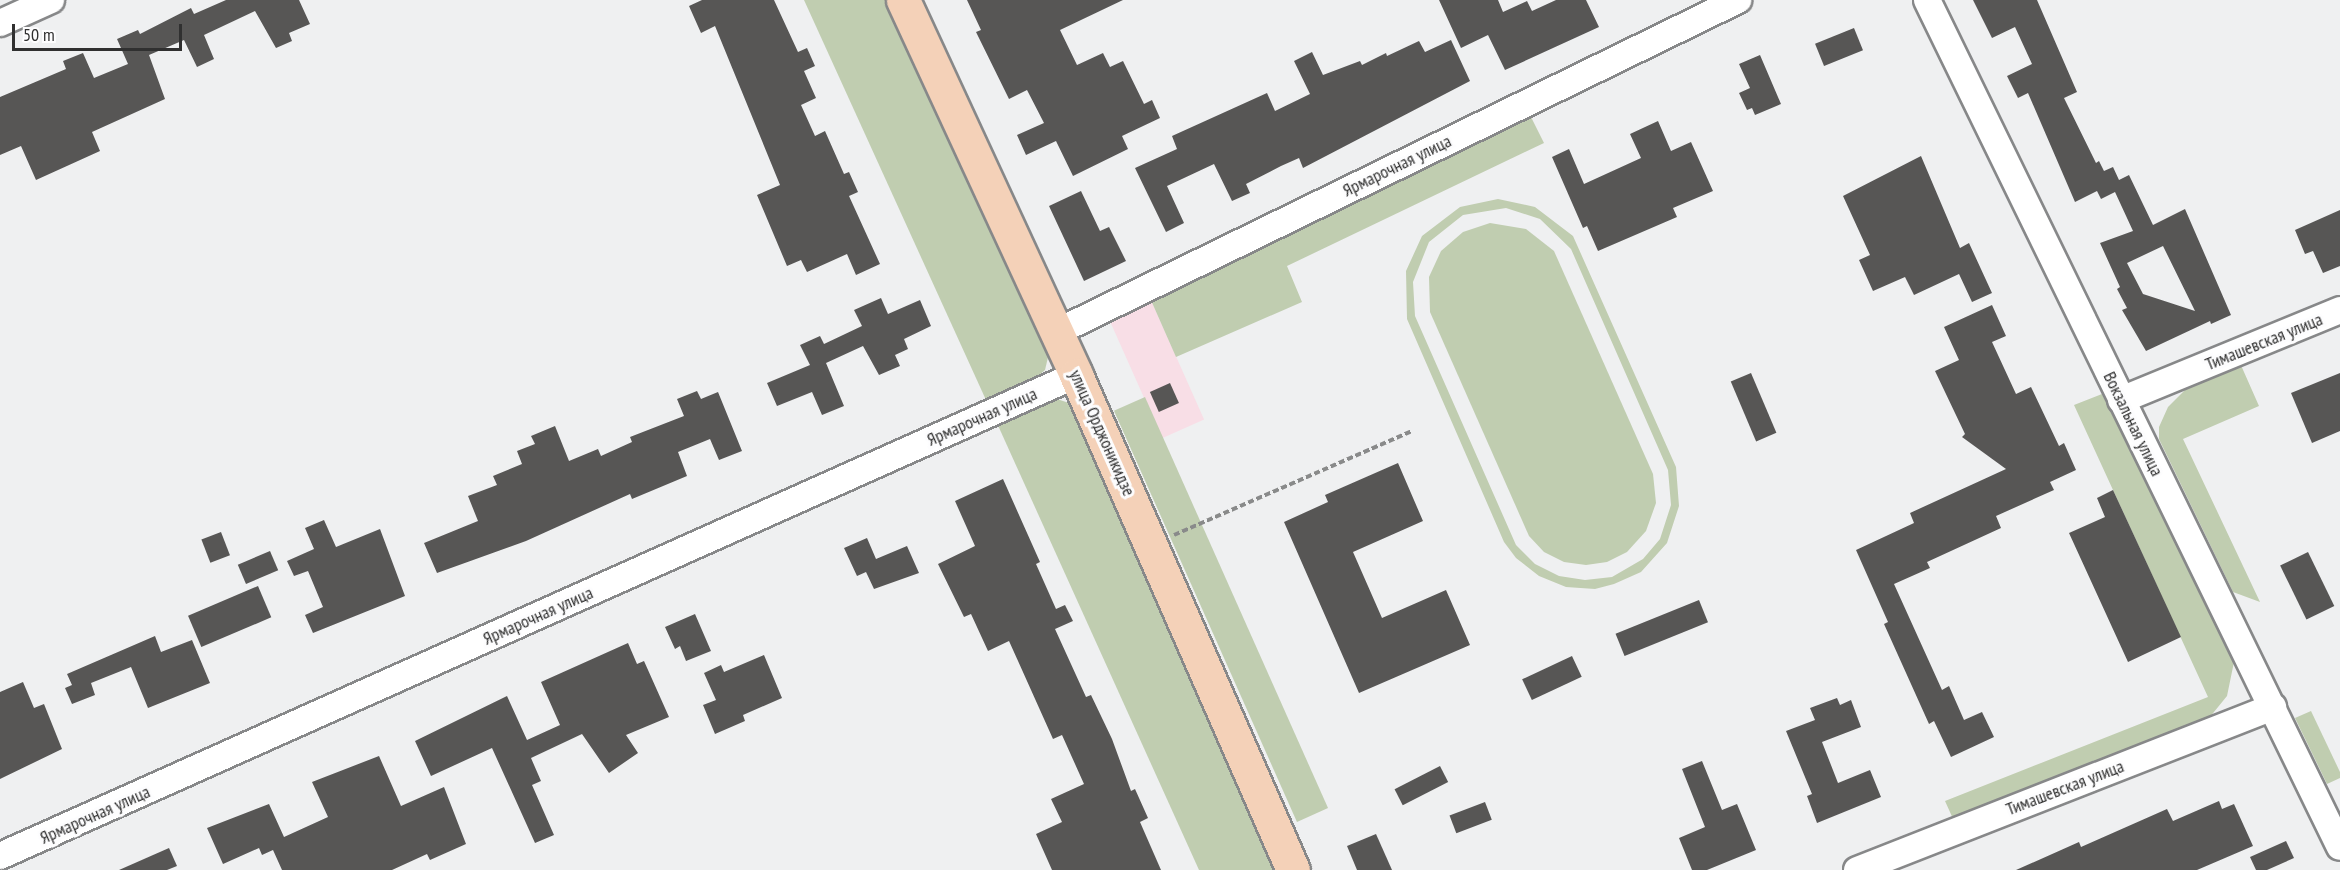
<!DOCTYPE html>
<meta charset="utf-8">
<style>
body{margin:0}
#map{position:relative;width:2340px;height:870px;overflow:hidden;background:#eff0f1;font-family:"PT Sans Narrow",sans-serif}
div>[style]{position:absolute}
.commercial>*{inset:0;background:#f8dee6;transform-origin:0 0}
.green>*{inset:0;background:#c0cdb0;transform-origin:0 0}
.building>*{inset:0;background:#575655;transform-origin:0 0}
.path>*{height:4px;margin-top:-2px;transform-origin:0;background:repeating-linear-gradient(90deg,#898a8a 0 6px,transparent 0 9px)}
.roads{filter:drop-shadow(2px 0 #878889) drop-shadow(-2px 0 #878889) drop-shadow(0 2px #878889) drop-shadow(0 -2px #878889)}
.street>*{height:26px;margin:-13px;padding:0 13px;transform-origin:13px;border-radius:13px;background:#fff}
.secondary>*{height:33px;margin:-16.5px;padding:0 16.5px;transform-origin:16.5px;border-radius:16.5px;background:#f4d1b8}
span{translate:-50% -50%;white-space:nowrap;text-align:center;line-height:1.15;-webkit-text-stroke:6px #fdfdfe;paint-order:stroke}
.street-label{font-size:18px;color:#303030}
.scale{position:absolute;left:12px;top:24px;width:170px;height:27px;box-sizing:border-box;border:3px solid #303030;border-top:0;padding-left:8px;font-size:18px;line-height:21px;white-space:nowrap;color:#303030;-webkit-text-stroke:4px #fdfdfe;paint-order:stroke}
</style>
<div id="map">
<div class="commercial">
<div style="left:1150px;top:298px;width:133px;height:46px;rotate:66deg"></div>
</div>
<div class="green">
<div style="clip-path:polygon(804px 0,887px 0,1049px 353px,1045px 370px,1037px 377px,986px 400px)"></div>
<div style="clip-path:polygon(1529px 113px,1544px 143px,1287px 266px,1302px 302px,1176px 357px,1150px 298px)"></div>
<div style="clip-path:polygon(evenodd,1498px 199px,1535px 207px,1573px 236px,1676px 467px,1679px 506px,1667px 543px,1641px 572px,1614px 584px,1595px 589px,1566px 587px,1539px 576px,1516px 558px,1504px 542px,1407px 319px,1406px 271px,1422px 236px,1460px 207px,1498px 199px,1506px 208px,1540px 219px,1571px 249px,1668px 470px,1671px 505px,1660px 539px,1643px 559px,1612px 577px,1585px 580px,1559px 576px,1535px 564px,1516px 545px,1415px 316px,1413px 282px,1429px 242px,1463px 215px,1506px 208px)"></div>
<div style="clip-path:polygon(1490px 223px,1526px 229px,1554px 251px,1653px 474px,1656px 503px,1646px 531px,1627px 552px,1607px 562px,1586px 565px,1564px 562px,1544px 552px,1529px 536px,1430px 312px,1429px 277px,1441px 251px,1463px 232px)"></div>
<div style="clip-path:polygon(2240px 363px,2259px 406px,2183px 439px,2260px 602px,2233px 592px,2159px 439px,2159px 427px,2168px 407px,2192px 383px)"></div>
<div style="clip-path:polygon(2102px 394px,2229px 649px,2234px 662px,2227px 696px,2205px 723px,1954px 821px,1945px 801px,2208px 697px,2074px 405px)"></div>
<div style="clip-path:polygon(1051px 397px,1072px 404px,1278px 870px,1199px 870px,996px 421px)"></div>
<div style="left:1145px;top:397px;width:450px;height:34px;rotate:66deg"></div>
<div style="clip-path:polygon(2311px 711px,2340px 772px,2340px 778px,2327px 784px,2295px 718px)"></div>
</div>
<div class="building">
<div style="clip-path:polygon(226px 0,299px 0,310px 24px,289px 33px,292px 41px,276px 48px,255px 11px,204px 35px,214px 59px,197px 67px,184px 40px,149px 55px,165px 99px,92px 132px,100px 151px,36px 180px,21px 146px,0 155px,0 97px,66px 69px,63px 61px,83px 53px,94px 78px,128px 64px,117px 39px,138px 30px,140px 34px,191px 8px,194px 14px)"></div>
<div style="clip-path:polygon(702px 0,774px 0,798px 52px,807px 48px,815px 66px,804px 71px,816px 98px,801px 105px,815px 136px,825px 131px,844px 174px,849px 172px,858px 192px,849px 196px,880px 264px,856px 275px,847px 254px,807px 272px,801px 260px,787px 266px,757px 195px,780px 185px,715px 26px,701px 33px,689px 6px)"></div>
<div style="clip-path:polygon(967px 0,1123px 0,1060px 30px,1077px 65px,1103px 53px,1110px 67px,1123px 61px,1144px 104px,1152px 100px,1160px 118px,1122px 136px,1128px 149px,1073px 176px,1056px 141px,1026px 155px,1017px 135px,1044px 123px,1027px 90px,1009px 99px,976px 32px,981px 30px)"></div>
<div style="clip-path:polygon(1439px 0,1498px 0,1503px 12px,1527px 1px,1532px 11px,1556px 0,1586px 0,1599px 27px,1505px 70px,1488px 35px,1461px 48px)"></div>
<div style="clip-path:polygon(evenodd,1973px 0,2037px 0,2077px 92px,2064px 98px,2096px 163px,2099px 161px,2104px 171px,2113px 167px,2119px 180px,2129px 175px,2153px 225px,2185px 209px,2231px 315px,2211px 324px,2210px 321px,2146px 351px,2122px 310px,2127px 308px,2117px 289px,2120px 287px,2100px 243px,2133px 231px,2115px 192px,2101px 199px,2097px 191px,2075px 202px,2028px 93px,2018px 98px,2007px 76px,2032px 64px,2015px 27px,1992px 38px,1973px 0,2163px 246px,2195px 311px,2143px 294px,2127px 263px,2163px 246px)"></div>
<div style="left:1854px;top:28px;width:24px;height:42px;rotate:68deg"></div>
<div style="clip-path:polygon(1451px 40px,1470px 81px,1303px 168px,1299px 158px,1281px 166px,1246px 184px,1250px 193px,1232px 201px,1214px 164px,1167px 186px,1184px 223px,1166px 232px,1135px 168px,1177px 149px,1172px 136px,1267px 93px,1275px 111px,1310px 94px,1294px 61px,1312px 52px,1323px 75px,1360px 61px,1362px 65px,1386px 53px,1387px 56px,1419px 41px,1425px 52px)"></div>
<div style="clip-path:polygon(1760px 55px,1781px 104px,1755px 115px,1752px 108px,1747px 110px,1739px 93px,1750px 88px,1739px 64px)"></div>
<div style="clip-path:polygon(1658px 121px,1671px 151px,1691px 142px,1713px 191px,1673px 208px,1677px 217px,1598px 251px,1587px 226px,1583px 228px,1552px 157px,1569px 149px,1584px 184px,1641px 158px,1630px 134px)"></div>
<div style="clip-path:polygon(1921px 156px,1960px 248px,1969px 243px,1992px 293px,1972px 302px,1959px 274px,1914px 295px,1905px 277px,1873px 291px,1859px 260px,1870px 255px,1843px 196px)"></div>
<div style="clip-path:polygon(1081px 191px,1100px 231px,1109px 227px,1126px 261px,1084px 281px,1049px 206px)"></div>
<div style="clip-path:polygon(2340px 210px,2340px 266px,2323px 273px,2313px 251px,2305px 254px,2295px 230px)"></div>
<div style="clip-path:polygon(881px 298px,888px 314px,920px 300px,931px 326px,904px 339px,908px 349px,895px 355px,900px 366px,879px 375px,863px 346px,826px 363px,844px 406px,822px 415px,812px 392px,777px 406px,767px 383px,810px 365px,800px 345px,820px 336px,824px 344px,862px 326px,854px 310px)"></div>
<div style="clip-path:polygon(1992px 305px,2006px 336px,1992px 342px,2016px 394px,2031px 387px,2059px 446px,2064px 443px,2076px 470px,2050px 482px,2054px 490px,1996px 516px,2001px 528px,1927px 562px,1930px 568px,1894px 584px,1942px 690px,1949px 686px,1964px 720px,1982px 712px,1994px 737px,1951px 757px,1934px 721px,1929px 724px,1884px 624px,1888px 622px,1856px 550px,1914px 523px,1910px 513px,2006px 469px,1962px 437px,1965px 434px,1935px 371px,1959px 360px,1944px 327px)"></div>
<div style="left:1751px;top:373px;width:65px;height:22px;rotate:67deg"></div>
<div style="clip-path:polygon(2340px 373px,2340px 431px,2312px 443px,2291px 393px)"></div>
<div style="left:1170px;top:383px;width:22px;height:22px;rotate:66deg"></div>
<div style="clip-path:polygon(697px 391px,701px 399px,718px 392px,742px 451px,719px 460px,710px 439px,678px 452px,687px 476px,632px 499px,630px 494px,526px 541px,437px 573px,424px 543px,478px 521px,468px 496px,497px 485px,493px 476px,522px 464px,517px 451px,535px 444px,531px 436px,555px 426px,569px 461px,598px 449px,601px 456px,632px 442px,630px 437px,684px 416px,677px 399px)"></div>
<div style="clip-path:polygon(1398px 463px,1423px 521px,1353px 552px,1382px 618px,1446px 590px,1470px 645px,1359px 693px,1284px 522px,1328px 502px,1325px 495px)"></div>
<div style="clip-path:polygon(1003px 479px,1040px 562px,1036px 564px,1056px 609px,1065px 605px,1073px 621px,1055px 629px,1086px 697px,1091px 695px,1112px 739px,1131px 791px,1135px 789px,1148px 818px,1140px 822px,1161px 870px,1052px 870px,1036px 834px,1062px 822px,1051px 799px,1084px 784px,1062px 735px,1053px 739px,1009px 641px,988px 651px,971px 614px,964px 617px,938px 564px,975px 546px,955px 501px)"></div>
<div style="clip-path:polygon(2113px 490px,2181px 637px,2128px 662px,2069px 533px,2105px 517px,2097px 498px)"></div>
<div style="clip-path:polygon(324px 520px,336px 547px,380px 529px,405px 596px,313px 633px,305px 615px,323px 607px,308px 571px,294px 576px,287px 561px,314px 549px,305px 528px)"></div>
<div style="left:221px;top:532px;width:25px;height:21px;rotate:69deg"></div>
<div style="clip-path:polygon(867px 538px,876px 559px,907px 546px,919px 573px,874px 589px,866px 572px,857px 576px,844px 548px)"></div>
<div style="left:270px;top:551px;width:21px;height:35px;rotate:67deg"></div>
<div style="left:2308px;top:552px;width:60px;height:31px;rotate:64deg"></div>
<div style="left:258px;top:586px;width:34px;height:76px;rotate:67deg"></div>
<div style="left:1699px;top:600px;width:24px;height:90px;rotate:68deg"></div>
<div style="clip-path:polygon(695px 614px,711px 651px,686px 661px,680px 646px,675px 649px,665px 627px)"></div>
<div style="clip-path:polygon(155px 636px,161px 652px,192px 640px,210px 683px,148px 708px,131px 667px,91px 683px,95px 695px,72px 704px,65px 688px,72px 685px,67px 674px)"></div>
<div style="clip-path:polygon(628px 643px,637px 664px,644px 661px,669px 717px,626px 735px,638px 753px,609px 773px,582px 734px,531px 758px,541px 781px,532px 785px,554px 835px,535px 843px,492px 748px,431px 776px,415px 741px,507px 696px,527px 740px,560px 725px,541px 682px)"></div>
<div style="clip-path:polygon(764px 655px,782px 698px,743px 715px,745px 721px,715px 734px,703px 705px,716px 700px,704px 673px,721px 665px,724px 672px)"></div>
<div style="left:1572px;top:656px;width:23px;height:55px;rotate:65deg"></div>
<div style="clip-path:polygon(23px 682px,34px 708px,44px 704px,62px 749px,0 779px,0 692px)"></div>
<div style="clip-path:polygon(1837px 698px,1840px 705px,1851px 700px,1861px 727px,1822px 742px,1838px 783px,1870px 770px,1881px 797px,1817px 823px,1807px 796px,1812px 794px,1786px 731px,1815px 720px,1810px 708px)"></div>
<div style="clip-path:polygon(379px 756px,401px 806px,444px 787px,466px 844px,430px 860px,427px 854px,392px 870px,282px 870px,273px 850px,262px 855px,259px 848px,223px 864px,207px 828px,269px 804px,284px 837px,328px 817px,312px 782px)"></div>
<div style="clip-path:polygon(1702px 761px,1722px 810px,1737px 804px,1756px 850px,1707px 870px,1692px 870px,1679px 838px,1705px 827px,1682px 769px)"></div>
<div style="left:1440px;top:766px;width:18px;height:51px;rotate:63deg"></div>
<div style="clip-path:polygon(2219px 801px,2222px 809px,2234px 804px,2253px 846px,2197px 870px,2016px 870px,2079px 842px,2081px 847px,2167px 809px,2173px 821px)"></div>
<div style="left:1485px;top:802px;width:19px;height:38px;rotate:69deg"></div>
<div style="clip-path:polygon(1376px 834px,1392px 870px,1357px 870px,1347px 846px)"></div>
<div style="clip-path:polygon(2286px 841px,2294px 858px,2267px 870px,2256px 870px,2250px 857px)"></div>
<div style="clip-path:polygon(169px 848px,177px 866px,167px 870px,119px 870px)"></div>
</div>
<div class="path">
<div style="left:1174px;top:535px;width:260px;rotate:-23.6deg"></div>
</div>
<div class="roads">
<div class="street">
<div style="left:1927px;top:0;width:942px;rotate:64.01deg"></div>
<div style="left:0;top:23px;width:56px;rotate:-24.3deg"></div>
<div style="left:1057px;top:332px;width:758px;rotate:-25.99deg"></div>
<div style="left:2121px;top:400px;width:237px;rotate:-22.3deg"></div>
<div style="left:0;top:856px;width:1179px;rotate:-24.09deg"></div>
<div style="left:1857px;top:870px;width:447px;rotate:-21.4deg"></div>
</div>
<div class="secondary">
<div style="left:903px;top:0;width:413px;rotate:65.2deg"></div>
<div style="left:1076px;top:375px;width:540px;rotate:66.33deg"></div>
</div>
</div>
<div class="street-label">
<span style="left:1397px;top:166px;rotate:-26deg">Ярмарочная улица</span>
<span style="left:2264px;top:342px;rotate:-22deg">Тимашевская улица</span>
<span style="left:982px;top:417px;rotate:-24deg">Ярмарочная улица</span>
<span style="left:2133px;top:424px;rotate:64deg">Вокзальная улица</span>
<span style="left:1102px;top:433px;rotate:66deg">улица Орджоникидзе</span>
<span style="left:538px;top:616px;rotate:-24deg">Ярмарочная улица</span>
<span style="left:2065px;top:788px;rotate:-21deg">Тимашевская улица</span>
<span style="left:95px;top:815px;rotate:-24deg">Ярмарочная улица</span>
</div>
<div class="scale">50 m</div>
</div>
